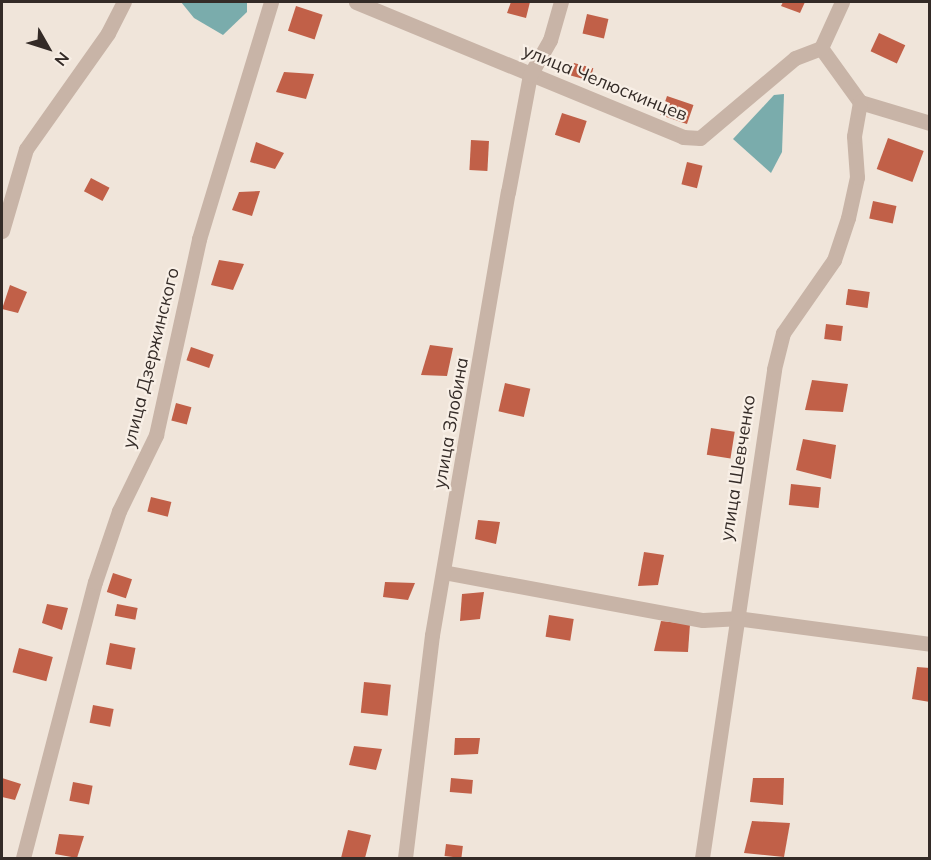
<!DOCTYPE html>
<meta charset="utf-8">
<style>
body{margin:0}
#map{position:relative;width:931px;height:860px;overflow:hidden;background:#f0e5da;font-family:Mulish,sans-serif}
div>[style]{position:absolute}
.water>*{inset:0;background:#7aacac}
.building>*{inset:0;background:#c16048;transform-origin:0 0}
.minor>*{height:15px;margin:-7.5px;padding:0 7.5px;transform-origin:7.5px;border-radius:7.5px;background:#c8b4a7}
span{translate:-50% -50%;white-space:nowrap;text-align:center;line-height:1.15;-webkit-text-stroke:4.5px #f8efe6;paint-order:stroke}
.street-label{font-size:18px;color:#342b27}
.frame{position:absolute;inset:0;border:3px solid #342b27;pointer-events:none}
.north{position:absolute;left:18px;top:18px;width:60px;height:60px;-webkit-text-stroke:4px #f8efe6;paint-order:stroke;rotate:129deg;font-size:16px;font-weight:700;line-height:24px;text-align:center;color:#342b27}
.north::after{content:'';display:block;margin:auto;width:21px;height:27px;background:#342b27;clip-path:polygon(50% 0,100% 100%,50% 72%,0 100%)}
</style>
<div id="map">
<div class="water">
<div style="clip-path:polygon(181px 2px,247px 2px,247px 12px,223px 35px,194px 18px)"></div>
<div style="clip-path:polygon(784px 94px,782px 152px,771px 173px,733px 139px,774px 95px)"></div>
</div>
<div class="building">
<div style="clip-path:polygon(511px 2px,530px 2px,526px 18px,507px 13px)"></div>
<div style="clip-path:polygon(783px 2px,805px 2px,800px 13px,781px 6px)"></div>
<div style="left:296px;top:6px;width:28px;height:26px;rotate:18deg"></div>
<div style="left:587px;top:14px;width:22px;height:20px;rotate:13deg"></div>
<div style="left:879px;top:33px;width:29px;height:20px;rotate:25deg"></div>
<div style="left:574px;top:63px;width:20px;height:13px;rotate:15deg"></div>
<div style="clip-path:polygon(284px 72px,314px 74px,306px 99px,276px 92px)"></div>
<div style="left:667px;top:96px;width:28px;height:20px;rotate:19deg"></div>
<div style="left:562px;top:113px;width:26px;height:23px;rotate:18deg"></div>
<div style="left:888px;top:138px;width:38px;height:33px;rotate:20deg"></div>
<div style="left:471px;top:140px;width:18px;height:30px;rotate:3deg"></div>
<div style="clip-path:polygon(256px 142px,284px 153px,275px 169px,250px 162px)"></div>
<div style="left:687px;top:162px;width:16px;height:23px;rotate:14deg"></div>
<div style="left:91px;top:178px;width:21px;height:15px;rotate:28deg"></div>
<div style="clip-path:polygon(260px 191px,252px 216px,232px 210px,239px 192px)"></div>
<div style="left:873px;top:201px;width:24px;height:18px;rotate:12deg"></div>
<div style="clip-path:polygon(219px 260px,244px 264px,233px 290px,211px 285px)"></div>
<div style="clip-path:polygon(10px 285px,27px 292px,18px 313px,2px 309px)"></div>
<div style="left:848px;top:289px;width:22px;height:16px;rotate:8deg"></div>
<div style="left:826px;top:324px;width:17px;height:15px;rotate:7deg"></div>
<div style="clip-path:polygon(430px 345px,453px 348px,447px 376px,421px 375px)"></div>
<div style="left:191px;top:347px;width:24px;height:14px;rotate:19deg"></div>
<div style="clip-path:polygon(812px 380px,848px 384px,843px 412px,805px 410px)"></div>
<div style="left:505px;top:383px;width:26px;height:29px;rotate:13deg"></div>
<div style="left:176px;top:403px;width:16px;height:18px;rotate:15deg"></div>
<div style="left:711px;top:428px;width:24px;height:27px;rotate:9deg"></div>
<div style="clip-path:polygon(803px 439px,836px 445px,831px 479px,796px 470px)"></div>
<div style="left:791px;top:484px;width:30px;height:21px;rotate:6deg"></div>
<div style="left:151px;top:497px;width:21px;height:15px;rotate:14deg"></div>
<div style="clip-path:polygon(478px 520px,500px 522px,496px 544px,475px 539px)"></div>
<div style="clip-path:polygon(644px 552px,664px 555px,658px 585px,638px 586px)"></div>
<div style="left:113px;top:573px;width:20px;height:20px;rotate:18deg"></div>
<div style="clip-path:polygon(385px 582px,415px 583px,408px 600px,383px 597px)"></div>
<div style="clip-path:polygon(484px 592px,480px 619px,460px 621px,462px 594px)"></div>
<div style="clip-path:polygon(47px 604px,68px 608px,62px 630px,42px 623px)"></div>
<div style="left:117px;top:604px;width:21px;height:12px;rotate:11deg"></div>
<div style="left:549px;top:615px;width:25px;height:22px;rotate:9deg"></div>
<div style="clip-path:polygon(661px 621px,690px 624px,688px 652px,654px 651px)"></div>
<div style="left:110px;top:643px;width:26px;height:22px;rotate:11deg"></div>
<div style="left:19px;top:648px;width:35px;height:25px;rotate:15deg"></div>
<div style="clip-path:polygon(917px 667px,930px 668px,930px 702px,912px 699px)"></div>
<div style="left:364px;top:682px;width:27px;height:31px;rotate:6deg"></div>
<div style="left:93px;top:705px;width:21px;height:18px;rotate:11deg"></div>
<div style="clip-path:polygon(455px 738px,480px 738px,478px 754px,454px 755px)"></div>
<div style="clip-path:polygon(354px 746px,382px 749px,376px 770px,349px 765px)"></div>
<div style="clip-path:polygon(2px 778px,21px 784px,15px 800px,2px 797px)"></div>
<div style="left:451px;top:778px;width:22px;height:14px;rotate:5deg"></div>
<div style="clip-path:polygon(753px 778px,784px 778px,783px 805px,750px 802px)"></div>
<div style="left:73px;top:782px;width:20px;height:19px;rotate:11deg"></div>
<div style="clip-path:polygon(752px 821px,790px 823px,784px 857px,744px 853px)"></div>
<div style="clip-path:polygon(348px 830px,371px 835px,365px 858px,341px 858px)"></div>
<div style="clip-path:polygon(59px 834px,84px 836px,77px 858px,55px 854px)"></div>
<div style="left:446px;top:844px;width:17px;height:12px;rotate:7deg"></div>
</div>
<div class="minor">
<div style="left:356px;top:2px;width:354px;rotate:22.4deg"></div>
<div style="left:683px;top:137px;width:17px;rotate:3deg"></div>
<div style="left:700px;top:138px;width:124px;rotate:-40.1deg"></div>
<div style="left:795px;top:58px;width:28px;rotate:-21deg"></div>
<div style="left:821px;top:48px;width:67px;rotate:54.2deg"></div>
<div style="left:860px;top:102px;width:73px;rotate:16.7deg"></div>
<div style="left:821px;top:48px;width:51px;rotate:-65.5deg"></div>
<div style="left:2px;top:231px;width:85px;rotate:-73.7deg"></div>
<div style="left:26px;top:149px;width:142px;rotate:-54.7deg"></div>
<div style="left:108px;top:33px;width:35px;rotate:-63deg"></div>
<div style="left:443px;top:572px;width:264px;rotate:10.5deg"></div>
<div style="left:703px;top:620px;width:33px;rotate:-3deg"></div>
<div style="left:736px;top:618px;width:196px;rotate:7.6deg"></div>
<div style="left:23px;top:858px;width:285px;rotate:-75.4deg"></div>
<div style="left:95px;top:582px;width:75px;rotate:-71.3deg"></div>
<div style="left:119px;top:511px;width:85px;rotate:-64deg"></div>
<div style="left:156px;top:435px;width:201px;rotate:-77.6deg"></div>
<div style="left:199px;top:239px;width:248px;rotate:-73.1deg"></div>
<div style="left:405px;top:858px;width:225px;rotate:-83.1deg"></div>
<div style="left:432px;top:635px;width:449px;rotate:-80.3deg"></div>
<div style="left:508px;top:192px;width:119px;rotate:-79.4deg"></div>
<div style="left:530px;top:75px;width:40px;rotate:-60.3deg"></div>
<div style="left:550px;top:40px;width:40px;rotate:-74deg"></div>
<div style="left:702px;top:858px;width:494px;rotate:-81.6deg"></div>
<div style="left:774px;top:369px;width:37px;rotate:-76deg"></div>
<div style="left:783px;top:333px;width:89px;rotate:-55.1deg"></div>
<div style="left:834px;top:260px;width:44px;rotate:-71.6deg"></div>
<div style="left:848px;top:218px;width:42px;rotate:-77.6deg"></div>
<div style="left:857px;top:177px;width:41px;rotate:-94.2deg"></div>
<div style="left:854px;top:136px;width:35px;rotate:-80deg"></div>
</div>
<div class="street-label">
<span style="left:605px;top:83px;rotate:22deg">улица Челюскинцев</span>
<span style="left:151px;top:358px;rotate:-76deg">улица Дзержинского</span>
<span style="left:451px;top:423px;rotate:-80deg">улица Злобина</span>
<span style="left:738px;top:468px;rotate:-81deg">улица Шевченко</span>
</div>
<div class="frame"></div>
<div class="north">N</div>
</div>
